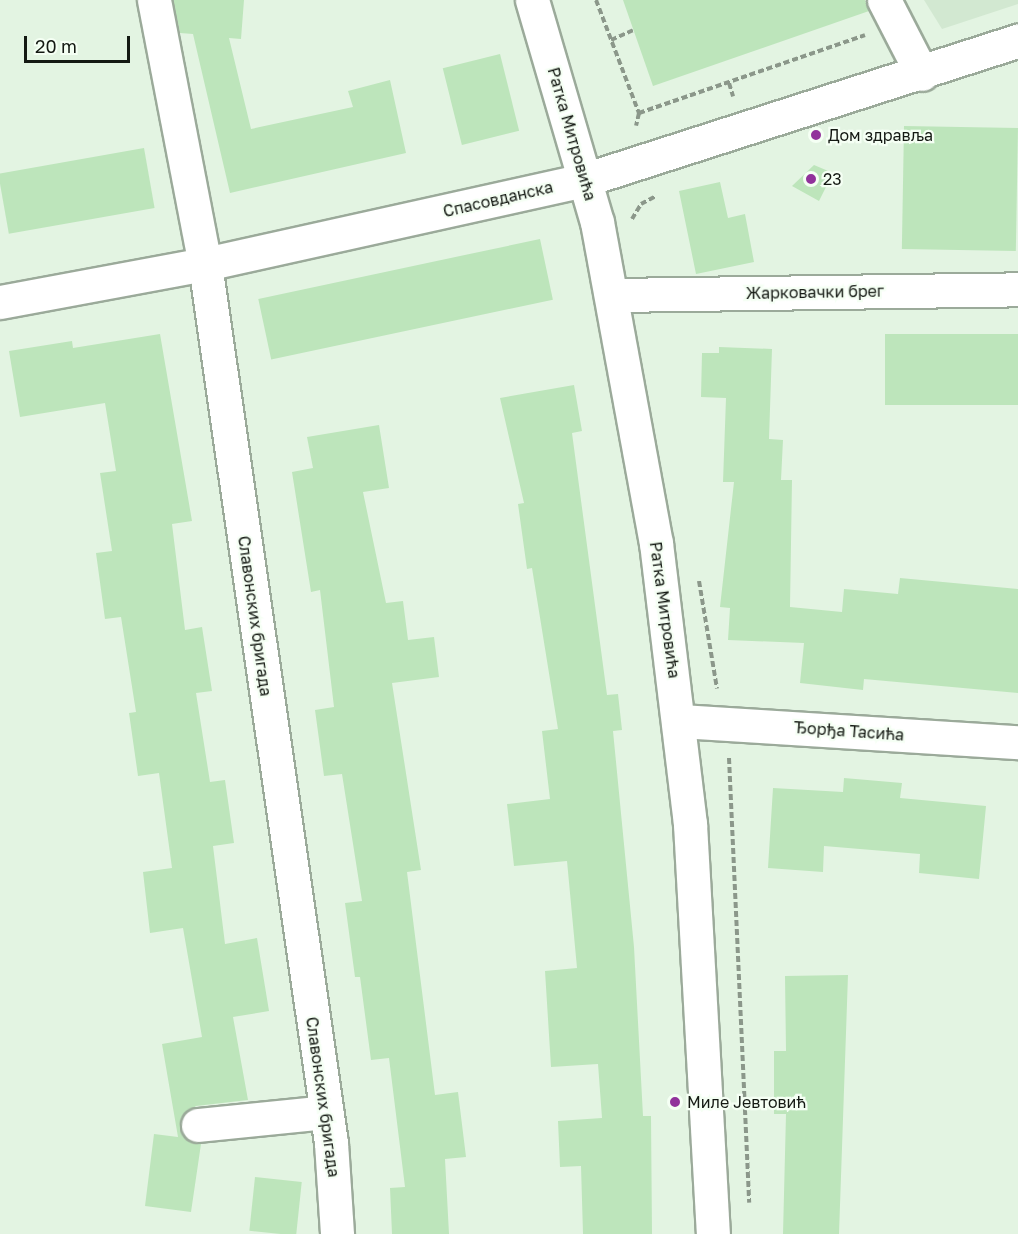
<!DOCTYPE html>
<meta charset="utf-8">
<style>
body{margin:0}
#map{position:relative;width:1018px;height:1234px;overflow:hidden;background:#e3f4e2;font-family:"Golos Text",sans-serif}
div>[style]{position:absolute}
.built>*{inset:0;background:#d2e8d1}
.building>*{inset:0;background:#bde5bb;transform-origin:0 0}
.path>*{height:4px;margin-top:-2px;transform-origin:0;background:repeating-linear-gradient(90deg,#8b978a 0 6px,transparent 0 9px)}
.roads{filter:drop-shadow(2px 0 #9baa9a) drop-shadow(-2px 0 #9baa9a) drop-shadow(0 2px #9baa9a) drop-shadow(0 -2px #9baa9a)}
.minor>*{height:33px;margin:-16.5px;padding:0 16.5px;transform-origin:16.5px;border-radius:16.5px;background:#fff}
.dots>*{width:16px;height:16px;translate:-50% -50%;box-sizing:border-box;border:3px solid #f5fff4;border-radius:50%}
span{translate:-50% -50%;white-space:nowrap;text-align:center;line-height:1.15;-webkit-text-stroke:4.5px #f5fff4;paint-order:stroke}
.street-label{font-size:16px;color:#141913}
.poi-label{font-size:16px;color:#141913}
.left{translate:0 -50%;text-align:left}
.scale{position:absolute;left:24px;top:36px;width:106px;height:27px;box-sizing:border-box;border:3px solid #141913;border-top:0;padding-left:8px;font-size:18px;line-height:21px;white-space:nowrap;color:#141913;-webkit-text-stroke:4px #f5fff4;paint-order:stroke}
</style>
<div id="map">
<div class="built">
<div style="clip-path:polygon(924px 0,1018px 0,1018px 4px,942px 29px)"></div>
</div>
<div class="building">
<div style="clip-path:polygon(173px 0,244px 0,241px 39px,229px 38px,251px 129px,353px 107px,348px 91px,390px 80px,406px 153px,230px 193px,193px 34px,180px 33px)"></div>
<div style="clip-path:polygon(623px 0,865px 0,869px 11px,653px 86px)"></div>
<div style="left:500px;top:54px;width:79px;height:59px;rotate:76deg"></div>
<div style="left:904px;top:126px;width:114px;height:123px;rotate:1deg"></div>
<div style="left:144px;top:148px;width:61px;height:148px;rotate:80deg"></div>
<div style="clip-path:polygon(814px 165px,833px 173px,819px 201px,792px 186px)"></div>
<div style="clip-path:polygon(720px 182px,728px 218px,745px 214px,754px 262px,696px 274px,679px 191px)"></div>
<div style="left:540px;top:239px;width:62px;height:288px;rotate:78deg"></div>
<div style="clip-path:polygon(160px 334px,192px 521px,172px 524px,185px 630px,202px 627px,212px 691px,196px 693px,210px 782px,225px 780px,234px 843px,213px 846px,225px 944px,257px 938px,269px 1011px,233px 1017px,248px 1100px,196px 1106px,181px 1118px,183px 1136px,201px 1144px,191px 1212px,145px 1206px,154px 1134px,178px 1137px,162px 1044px,202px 1037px,183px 928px,150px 933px,143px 872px,172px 868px,159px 773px,138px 776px,129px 713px,136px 712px,121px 617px,105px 619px,96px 553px,112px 551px,100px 473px,116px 471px,105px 403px,20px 417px,9px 351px,72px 341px,73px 348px)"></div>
<div style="left:885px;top:334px;width:133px;height:71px"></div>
<div style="clip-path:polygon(719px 347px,772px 349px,769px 439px,783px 440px,781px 480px,792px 480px,790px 607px,842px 612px,844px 589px,898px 594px,900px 578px,1018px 589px,1018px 693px,864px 679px,863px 690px,800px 683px,804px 643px,728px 640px,730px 608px,720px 607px,734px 482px,723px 482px,726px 398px,701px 397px,702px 353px,719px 353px)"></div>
<div style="clip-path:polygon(574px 385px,582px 431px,572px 433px,607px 695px,618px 694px,622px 730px,613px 731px,634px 947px,643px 1116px,651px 1116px,652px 1234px,583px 1234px,581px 1166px,560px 1167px,558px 1121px,602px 1118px,598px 1064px,551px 1067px,545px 971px,577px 968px,567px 861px,514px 866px,507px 804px,550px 799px,542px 731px,558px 729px,532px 568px,527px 569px,518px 504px,524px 503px,500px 398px)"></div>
<div style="clip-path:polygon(379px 425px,389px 488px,363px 492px,386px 603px,403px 601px,408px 640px,434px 637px,439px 677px,392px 683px,421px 870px,407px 872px,435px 1095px,458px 1092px,466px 1157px,445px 1159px,449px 1234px,392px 1234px,390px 1188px,405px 1187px,389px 1058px,371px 1060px,360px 977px,355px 977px,345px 903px,362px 901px,342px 774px,324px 776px,315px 710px,334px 707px,320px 590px,311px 592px,292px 472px,313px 468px,307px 437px)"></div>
<div style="clip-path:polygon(844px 778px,902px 783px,900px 798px,986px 806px,979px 879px,919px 873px,920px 854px,824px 846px,823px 872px,768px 868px,773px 788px,843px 792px)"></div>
<div style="clip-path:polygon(848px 975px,839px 1234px,783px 1234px,786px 1114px,774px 1114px,774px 1051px,786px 1051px,785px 976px)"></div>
<div style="left:255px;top:1177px;width:47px;height:54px;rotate:6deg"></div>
</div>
<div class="path">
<div style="left:596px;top:0;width:121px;rotate:69.2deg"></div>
<div style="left:639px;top:113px;width:13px;rotate:103deg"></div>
<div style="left:611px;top:40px;width:24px;rotate:-24deg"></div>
<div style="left:729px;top:83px;width:14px;rotate:73deg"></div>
<div style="left:639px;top:113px;width:239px;rotate:-19deg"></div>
<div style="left:632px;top:219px;width:17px;rotate:-59deg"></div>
<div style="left:641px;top:204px;width:17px;rotate:-28deg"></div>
<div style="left:699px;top:581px;width:109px;rotate:80.5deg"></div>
<div style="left:729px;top:758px;width:445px;rotate:87.4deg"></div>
</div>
<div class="roads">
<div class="minor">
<div style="left:154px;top:0;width:269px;rotate:79.1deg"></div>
<div style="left:205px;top:264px;width:888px;rotate:81.84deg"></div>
<div style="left:331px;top:1143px;width:91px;rotate:86.2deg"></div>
<div style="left:532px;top:0;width:231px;rotate:73.7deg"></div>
<div style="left:597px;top:222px;width:326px;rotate:79.6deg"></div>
<div style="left:656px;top:543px;width:283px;rotate:83.1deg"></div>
<div style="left:690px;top:824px;width:411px;rotate:86.8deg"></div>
<div style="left:884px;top:0;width:83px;rotate:62.8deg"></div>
<div style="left:613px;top:295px;width:405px;rotate:-0.8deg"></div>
<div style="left:0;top:302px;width:208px;rotate:-10.5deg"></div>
<div style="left:205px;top:264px;width:391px;rotate:-12.5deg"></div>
<div style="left:587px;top:179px;width:453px;rotate:-17.8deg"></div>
<div style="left:681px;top:721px;width:338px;rotate:3.6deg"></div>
<div style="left:198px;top:1125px;width:129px;rotate:-5.8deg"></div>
</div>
</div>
<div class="dots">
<div style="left:816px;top:135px;background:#91329b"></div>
<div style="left:811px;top:179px;background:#91329b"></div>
<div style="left:675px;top:1102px;background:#91329b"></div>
</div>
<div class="street-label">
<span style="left:572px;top:134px;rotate:74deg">Ратка Митровића</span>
<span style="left:498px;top:199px;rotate:-13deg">Спасовданска</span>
<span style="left:815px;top:292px;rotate:-1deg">Жарковачки брег</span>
<span style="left:665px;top:610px;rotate:82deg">Ратка Митровића</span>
<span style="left:255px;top:616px;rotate:82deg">Славонских бригада</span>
<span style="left:849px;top:731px;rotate:4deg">Ђорђа Тасића</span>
<span style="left:323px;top:1097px;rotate:82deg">Славонских бригада</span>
</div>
<div class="poi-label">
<span class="left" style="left:828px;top:135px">Дом здравља</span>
<span class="left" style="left:823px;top:179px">23</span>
<span class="left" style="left:687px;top:1102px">Миле Јевтовић</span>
</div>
<div class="scale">20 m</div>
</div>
